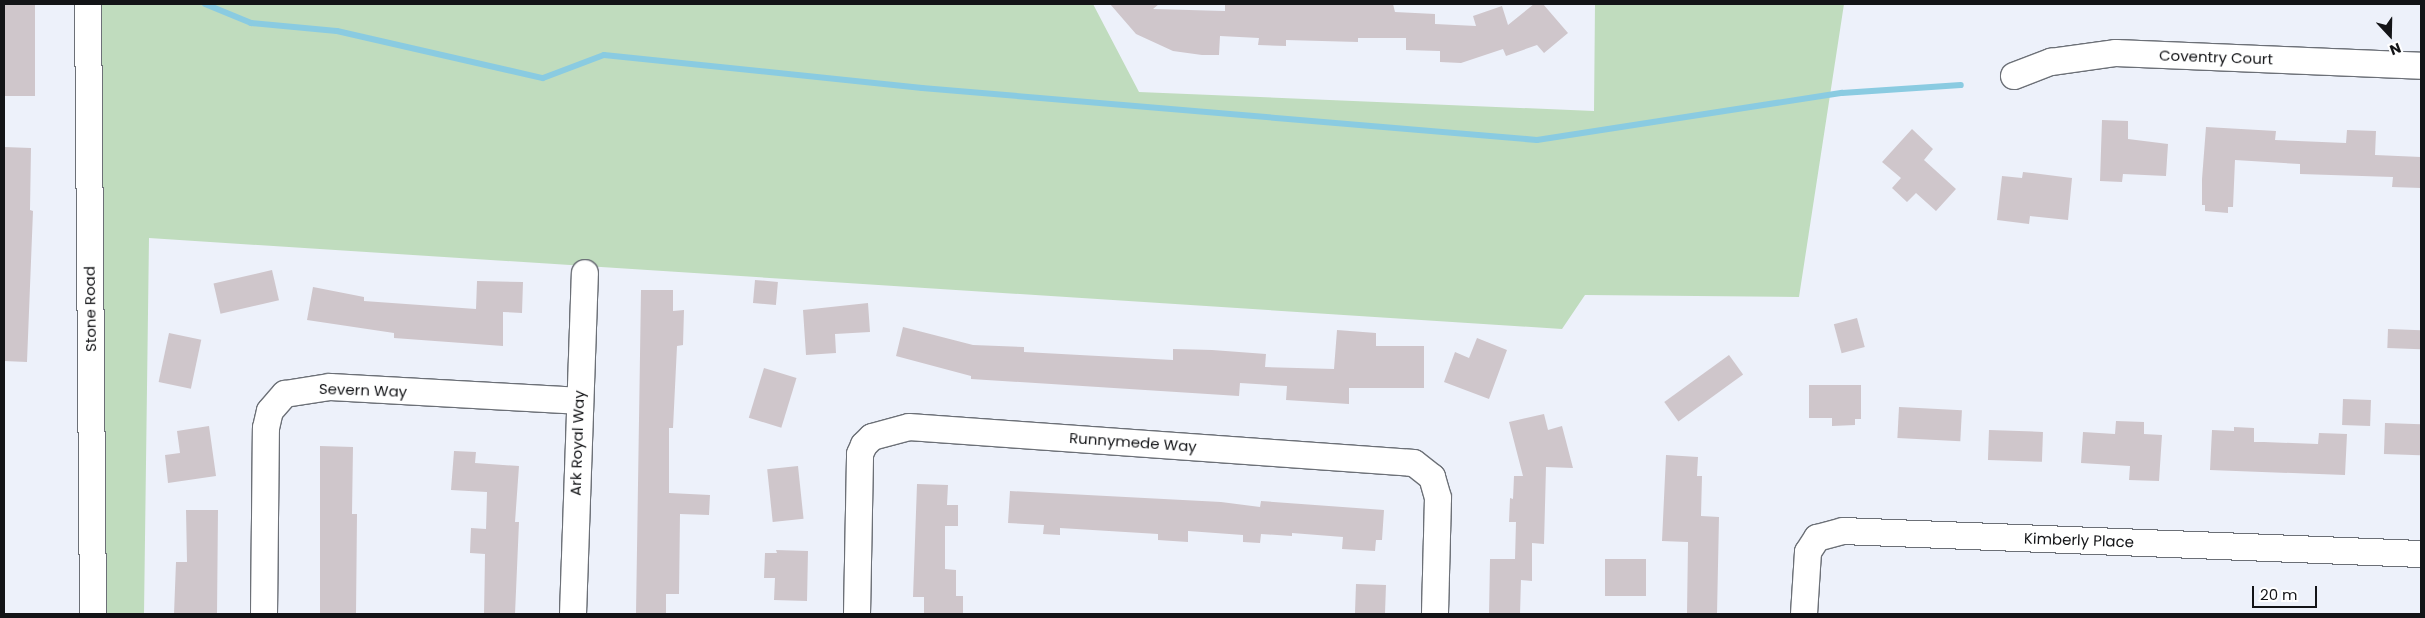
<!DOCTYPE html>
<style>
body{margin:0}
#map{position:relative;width:2425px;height:618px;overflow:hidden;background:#edf1fa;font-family:Poppins,sans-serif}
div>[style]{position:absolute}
.green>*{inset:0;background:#c0dcbe}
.stream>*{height:6px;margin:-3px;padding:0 3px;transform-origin:3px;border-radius:3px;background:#8acbe1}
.building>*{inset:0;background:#cfc6cb;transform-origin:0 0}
.roads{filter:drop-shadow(1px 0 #6c7077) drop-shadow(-1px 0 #6c7077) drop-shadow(0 1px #6c7077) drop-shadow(0 -1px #6c7077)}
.minor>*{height:26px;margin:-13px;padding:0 13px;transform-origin:13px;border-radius:13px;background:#fff}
span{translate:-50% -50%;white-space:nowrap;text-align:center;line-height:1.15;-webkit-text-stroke:4.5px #fff;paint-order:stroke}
.street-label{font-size:15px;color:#131417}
.frame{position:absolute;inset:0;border:5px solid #131417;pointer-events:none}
.north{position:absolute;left:2365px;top:10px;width:50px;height:50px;-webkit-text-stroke:4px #fff;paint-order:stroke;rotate:159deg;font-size:14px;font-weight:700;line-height:20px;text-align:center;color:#131417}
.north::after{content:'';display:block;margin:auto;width:18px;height:22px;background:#131417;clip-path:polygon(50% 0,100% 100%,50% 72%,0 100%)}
.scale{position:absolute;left:2252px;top:586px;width:65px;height:22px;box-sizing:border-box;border:2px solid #131417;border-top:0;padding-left:6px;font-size:15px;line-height:18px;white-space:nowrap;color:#131417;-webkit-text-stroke:4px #fff;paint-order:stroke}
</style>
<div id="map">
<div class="green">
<div style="clip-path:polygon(88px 4px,1093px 4px,1139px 92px,1594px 111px,1595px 4px,1844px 4px,1799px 297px,1585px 295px,1562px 329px,149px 238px,144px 614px,86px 614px)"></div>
</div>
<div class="stream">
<div style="left:205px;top:4px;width:50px;rotate:22.4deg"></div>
<div style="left:251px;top:23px;width:86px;rotate:5.3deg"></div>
<div style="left:337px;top:31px;width:211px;rotate:12.9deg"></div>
<div style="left:543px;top:78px;width:65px;rotate:-20.7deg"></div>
<div style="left:604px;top:55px;width:320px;rotate:5.9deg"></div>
<div style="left:922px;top:88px;width:617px;rotate:4.83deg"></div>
<div style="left:1537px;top:140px;width:309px;rotate:-8.8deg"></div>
<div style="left:1842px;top:93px;width:119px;rotate:-3.8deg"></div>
</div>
<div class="building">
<div style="left:4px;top:4px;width:31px;height:92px"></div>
<div style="clip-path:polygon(1110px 4px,1159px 4px,1153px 9px,1225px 11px,1225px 4px,1393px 4px,1395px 12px,1435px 14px,1435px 24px,1476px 26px,1473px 16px,1502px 6px,1508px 25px,1534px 4px,1543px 4px,1568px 33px,1544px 53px,1537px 45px,1506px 56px,1503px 49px,1461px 63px,1440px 62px,1440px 51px,1406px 50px,1406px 38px,1358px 38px,1358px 42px,1286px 40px,1286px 46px,1258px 45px,1259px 38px,1220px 36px,1219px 55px,1202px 55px,1173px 51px,1136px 34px)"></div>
<div style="clip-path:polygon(2102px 120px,2128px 121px,2128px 139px,2168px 144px,2166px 176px,2123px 174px,2122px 182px,2100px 181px)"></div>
<div style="clip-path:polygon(2206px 127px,2276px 131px,2275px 140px,2346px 143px,2347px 130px,2376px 131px,2375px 155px,2421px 157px,2421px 188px,2392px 187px,2393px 177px,2300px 174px,2300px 164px,2235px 160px,2233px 207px,2228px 207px,2228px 213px,2205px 211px,2205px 205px,2202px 205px,2202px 179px)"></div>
<div style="clip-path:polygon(1912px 129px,1933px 149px,1924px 160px,1956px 189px,1936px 211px,1916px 193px,1907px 202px,1892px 188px,1901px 178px,1882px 162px)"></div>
<div style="clip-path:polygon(4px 147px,31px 148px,30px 210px,33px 211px,27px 362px,4px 361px)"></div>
<div style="clip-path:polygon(2023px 172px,2072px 178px,2068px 220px,2030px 216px,2029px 224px,1997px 220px,2002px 176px,2022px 178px)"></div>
<div style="left:272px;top:270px;width:31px;height:60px;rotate:77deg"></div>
<div style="left:755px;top:280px;width:23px;height:23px;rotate:5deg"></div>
<div style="clip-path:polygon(477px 281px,523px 282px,522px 313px,503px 312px,503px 346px,394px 338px,394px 333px,307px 320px,313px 287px,364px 297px,364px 301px,476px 309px)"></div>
<div style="clip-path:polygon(641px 290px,673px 290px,673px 311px,684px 310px,683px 345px,677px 346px,673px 428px,669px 428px,669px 493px,710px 495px,709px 515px,680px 514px,679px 594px,666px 594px,666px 614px,636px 614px)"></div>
<div style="clip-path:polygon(868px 303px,870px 332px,835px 334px,836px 353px,806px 355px,803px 310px)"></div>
<div style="left:1857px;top:318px;width:30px;height:24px;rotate:75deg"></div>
<div style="clip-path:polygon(903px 327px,973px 345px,1024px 347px,1024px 352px,1173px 360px,1173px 349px,1212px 350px,1266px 354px,1265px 367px,1334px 369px,1337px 330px,1376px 333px,1376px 346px,1424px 346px,1424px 388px,1349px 388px,1349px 404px,1286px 400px,1287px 386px,1240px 383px,1239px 396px,971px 379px,971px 376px,896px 356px)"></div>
<div style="left:2388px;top:329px;width:33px;height:19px;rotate:2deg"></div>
<div style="left:169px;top:333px;width:33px;height:50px;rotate:12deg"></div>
<div style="clip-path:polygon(1477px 338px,1507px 350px,1489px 399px,1444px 382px,1455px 352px,1469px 358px)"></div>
<div style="left:1729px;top:355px;width:24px;height:80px;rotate:54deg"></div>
<div style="left:764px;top:368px;width:34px;height:52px;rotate:17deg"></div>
<div style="clip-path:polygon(1809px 385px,1861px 385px,1861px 419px,1855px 419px,1855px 425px,1832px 426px,1832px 418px,1809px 418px)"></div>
<div style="left:2343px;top:399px;width:28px;height:26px;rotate:2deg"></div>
<div style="left:1899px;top:407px;width:63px;height:31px;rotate:3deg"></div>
<div style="clip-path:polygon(1544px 414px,1548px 430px,1562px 426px,1573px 468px,1546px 467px,1544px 544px,1532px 543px,1532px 581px,1521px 580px,1520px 614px,1489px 614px,1490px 559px,1515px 559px,1516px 522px,1509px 522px,1510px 498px,1513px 499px,1514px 476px,1523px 476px,1509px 422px)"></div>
<div style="clip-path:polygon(2116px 421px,2144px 422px,2144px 434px,2162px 435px,2159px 481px,2129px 480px,2130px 466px,2081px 463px,2083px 432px,2115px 434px)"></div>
<div style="left:2385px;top:423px;width:36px;height:31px;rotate:2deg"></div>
<div style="clip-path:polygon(209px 426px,216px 476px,168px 483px,165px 455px,180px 453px,177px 431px)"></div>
<div style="clip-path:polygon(2234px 427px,2254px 428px,2254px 442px,2264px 442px,2318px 444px,2319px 433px,2347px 434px,2345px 475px,2210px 470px,2212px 430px,2234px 431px)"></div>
<div style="left:1989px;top:430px;width:54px;height:30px;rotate:2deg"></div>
<div style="clip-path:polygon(320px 446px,353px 447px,352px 514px,357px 514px,356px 614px,320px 614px)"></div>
<div style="clip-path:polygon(454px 451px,476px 452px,475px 463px,519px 466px,515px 522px,519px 522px,515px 614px,484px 614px,485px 554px,470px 553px,471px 528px,486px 529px,487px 492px,451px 490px)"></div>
<div style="clip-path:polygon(1666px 455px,1698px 457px,1697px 476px,1702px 476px,1701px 516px,1719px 517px,1717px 614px,1687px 614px,1688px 542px,1662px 541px)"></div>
<div style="left:798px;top:466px;width:53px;height:31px;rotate:84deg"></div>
<div style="clip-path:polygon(917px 484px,948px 485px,947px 505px,958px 505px,958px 526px,945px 526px,945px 569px,956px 570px,956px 596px,963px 596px,963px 614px,924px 614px,924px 597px,913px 597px)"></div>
<div style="clip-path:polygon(1010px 491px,1221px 502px,1260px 507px,1261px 501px,1384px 510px,1382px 540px,1376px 540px,1375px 551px,1342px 549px,1343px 537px,1292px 533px,1292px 536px,1261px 534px,1260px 543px,1243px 542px,1243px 535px,1188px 531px,1188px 542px,1158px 540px,1158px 534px,1060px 528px,1060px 535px,1043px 534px,1044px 525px,1008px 523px)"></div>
<div style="clip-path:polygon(186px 510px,218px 510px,217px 614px,174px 614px,176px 562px,187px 562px)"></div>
<div style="clip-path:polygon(776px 550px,808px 551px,807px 601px,774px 600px,775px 578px,764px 578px,765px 553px,777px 553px)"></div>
<div style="left:1605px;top:559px;width:41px;height:37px"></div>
<div style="left:1356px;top:584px;width:30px;height:30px;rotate:2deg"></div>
</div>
<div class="roads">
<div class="minor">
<div style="left:88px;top:4px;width:610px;rotate:89.53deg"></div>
<div style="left:2014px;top:76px;width:40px;rotate:-21deg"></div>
<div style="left:2051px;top:62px;width:66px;rotate:-7.9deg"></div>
<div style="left:2116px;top:53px;width:305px;rotate:2.4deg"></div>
<div style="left:264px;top:614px;width:186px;rotate:-89.4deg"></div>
<div style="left:266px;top:428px;width:17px;rotate:-77deg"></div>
<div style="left:270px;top:411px;width:23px;rotate:-49deg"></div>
<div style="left:285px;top:394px;width:46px;rotate:-8.8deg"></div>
<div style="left:330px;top:387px;width:248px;rotate:3.2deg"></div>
<div style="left:573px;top:614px;width:341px;rotate:-88deg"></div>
<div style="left:857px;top:614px;width:160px;rotate:-88.9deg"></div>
<div style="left:860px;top:454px;width:10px;rotate:-66deg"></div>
<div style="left:864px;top:445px;width:11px;rotate:-45deg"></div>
<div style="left:872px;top:437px;width:38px;rotate:-15deg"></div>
<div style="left:909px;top:427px;width:506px;rotate:4.08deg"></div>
<div style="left:1414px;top:463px;width:23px;rotate:38deg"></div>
<div style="left:1432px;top:477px;width:22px;rotate:74deg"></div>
<div style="left:1438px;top:498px;width:116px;rotate:91.5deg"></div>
<div style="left:1804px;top:614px;width:62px;rotate:-86.3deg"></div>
<div style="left:1808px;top:552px;width:17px;rotate:-57deg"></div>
<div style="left:1817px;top:538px;width:27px;rotate:-15deg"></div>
<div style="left:1843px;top:531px;width:578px;rotate:2.28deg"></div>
</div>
</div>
<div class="street-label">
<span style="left:2216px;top:57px;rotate:2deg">Coventry Court</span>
<span style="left:90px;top:309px;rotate:-91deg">Stone Road</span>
<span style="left:363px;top:390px;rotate:2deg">Severn Way</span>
<span style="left:1133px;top:442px;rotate:4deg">Runnymede Way</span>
<span style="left:577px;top:443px;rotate:-88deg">Ark Royal Way</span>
<span style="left:2079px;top:540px;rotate:2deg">Kimberly Place</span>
</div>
<div class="frame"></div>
<div class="north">N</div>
<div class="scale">20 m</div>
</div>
